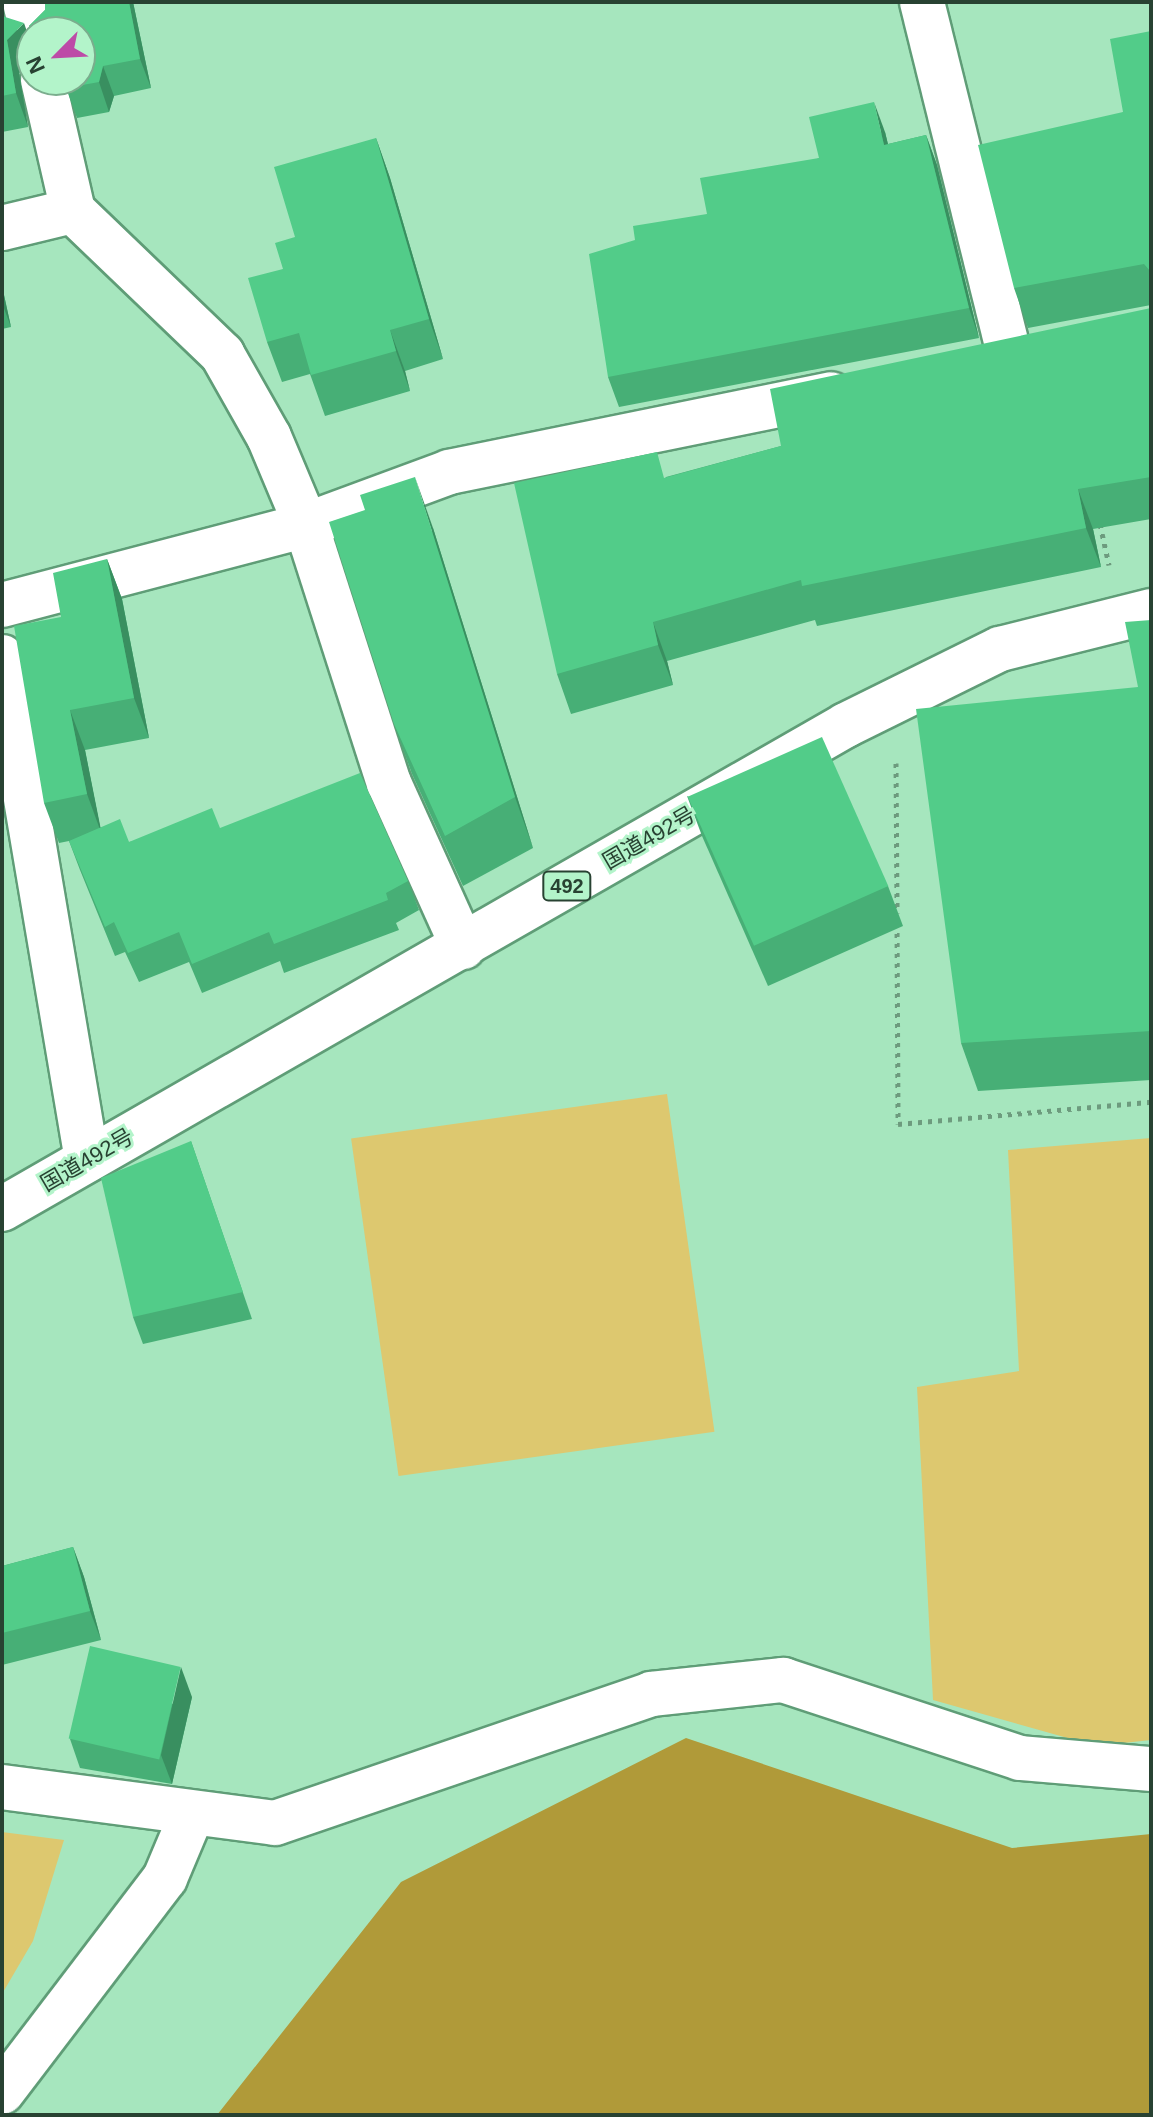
<!DOCTYPE html>
<meta charset="utf-8">
<style>
body{margin:0}
#map{position:relative;width:1153px;height:2117px;overflow:hidden;background:#a6e6be;font-family:Arial,"Noto Sans JP",sans-serif}
div>[style]{position:absolute}
.green>*{inset:0;background:#ddc86f;transform-origin:0 0}
.forest>*{inset:0;background:#b09a39}
.path>*{height:5px;margin-top:-2.5px;transform-origin:0;background:repeating-linear-gradient(90deg,#6d9b7e 0 4px,transparent 0 10px)}
.roads{filter:drop-shadow(2px 0 #5f9d77) drop-shadow(-2px 0 #5f9d77) drop-shadow(0 2px #5f9d77) drop-shadow(0 -2px #5f9d77)}
.minor>*{height:44px;margin:-22px;padding:0 22px;transform-origin:22px;border-radius:22px;background:#fff}
.highway>*{height:44px;margin:-22px;padding:0 22px;transform-origin:22px;border-radius:22px;background:#fff}
.wall>*{inset:0;background:#47af76}
.shaded-wall>*{inset:0;background:#398f60}
.building>*{inset:0;background:#52cc89;transform-origin:0 0}
span{translate:-50% -50%;white-space:nowrap;text-align:center;line-height:1.15;-webkit-text-stroke:6px #b3f4ca;paint-order:stroke}
.shield-label span{padding:2px 6px;background:#b3f4ca;border:2px solid;border-radius:6px;-webkit-text-stroke-width:0}
.shield-label{font-size:20px;color:#284232;font-weight:700}
.street-label{font-size:22px;color:#284232}
.frame{position:absolute;inset:0;border:4px solid #284232;pointer-events:none}
.north{position:absolute;left:16px;top:16px;width:80px;height:80px;box-sizing:border-box;background:#b3f4ca;border:2px solid #7bad8d;border-radius:50%;rotate:246deg;font-size:22px;font-weight:700;line-height:32px;text-align:center;color:#284232}
.north::after{content:'';display:block;margin:auto;width:28px;height:36px;background:#bd4ba7;clip-path:polygon(50% 0,100% 100%,50% 72%,0 100%)}
</style>
<div id="map">
<div class="green">
<div style="left:667px;top:1094px;width:341px;height:319px;rotate:82deg"></div>
<div style="clip-path:polygon(1151px 1138px,1151px 1740px,1096px 1746px,933px 1700px,917px 1387px,1019px 1371px,1008px 1150px)"></div>
<div style="clip-path:polygon(2px 1832px,64px 1840px,33px 1941px,2px 1994px)"></div>
</div>
<div class="forest">
<div style="clip-path:polygon(686px 1738px,1012px 1848px,1151px 1834px,1151px 2115px,217px 2115px,401px 1882px)"></div>
</div>
<div class="path">
<div style="left:1100px;top:524px;width:42px;rotate:77.6deg"></div>
<div style="left:896px;top:763px;width:150px;rotate:89.6deg"></div>
<div style="left:897px;top:923px;width:201px;rotate:89.7deg"></div>
<div style="left:898px;top:1124px;width:254px;rotate:-5deg"></div>
</div>
<div class="roads">
<div class="minor">
<div style="left:25px;top:2px;width:31px;rotate:77deg"></div>
<div style="left:922px;top:2px;width:366px;rotate:76.1deg"></div>
<div style="left:43px;top:80px;width:134px;rotate:77.1deg"></div>
<div style="left:73px;top:211px;width:207px;rotate:43.8deg"></div>
<div style="left:222px;top:354px;width:95px;rotate:60.5deg"></div>
<div style="left:269px;top:437px;width:95px;rotate:67.2deg"></div>
<div style="left:306px;top:525px;width:271px;rotate:72.2deg"></div>
<div style="left:389px;top:783px;width:180px;rotate:65.7deg"></div>
<div style="left:2px;top:228px;width:73px;rotate:-13.5deg"></div>
<div style="left:2px;top:605px;width:314px;rotate:-14.7deg"></div>
<div style="left:306px;top:525px;width:153px;rotate:-20.3deg"></div>
<div style="left:449px;top:472px;width:390px;rotate:-11.5deg"></div>
<div style="left:2px;top:657px;width:510px;rotate:80.41deg"></div>
<div style="left:2px;top:1787px;width:275px;rotate:7.5deg"></div>
<div style="left:275px;top:1823px;width:398px;rotate:-18.9deg"></div>
<div style="left:651px;top:1694px;width:133px;rotate:-6.1deg"></div>
<div style="left:783px;top:1680px;width:250px;rotate:18.2deg"></div>
<div style="left:1020px;top:1758px;width:131px;rotate:4.8deg"></div>
<div style="left:2px;top:2092px;width:269px;rotate:-52.7deg"></div>
<div style="left:165px;top:1878px;width:67px;rotate:-67.2deg"></div>
</div>
<div class="highway">
<div style="left:2px;top:1209px;width:973px;rotate:-29.83deg"></div>
<div style="left:846px;top:725px;width:172px;rotate:-26.3deg"></div>
<div style="left:1000px;top:649px;width:156px;rotate:-14.1deg"></div>
</div>
</div>
<div class="wall">
<div style="clip-path:polygon(45px 2px,133px 2px,151px 88px,114px 96px,109px 112px,77px 118px,66px 88px,80px 32px,32px 32px,32px 36px,29px 26px,45px 10px)"></div>
<div style="clip-path:polygon(2px 13px,3px 16px,32px 46px,32px 60px,19px 73px,28px 127px,2px 132px)"></div>
<div style="clip-path:polygon(1151px 31px,1151px 305px,1028px 328px,1014px 288px,1123px 112px)"></div>
<div style="clip-path:polygon(885px 132px,888px 144px,926px 135px,937px 165px,979px 338px,619px 407px,608px 377px,707px 214px,819px 158px)"></div>
<div style="clip-path:polygon(376px 138px,390px 178px,443px 359px,405px 371px,410px 391px,325px 416px,310px 374px,282px 382px,267px 342px,283px 269px)"></div>
<div style="clip-path:polygon(2px 286px,11px 327px,2px 329px)"></div>
<div style="clip-path:polygon(1151px 308px,1151px 519px,1093px 529px,1101px 567px,817px 626px,815px 620px,667px 661px,673px 685px,571px 714px,557px 674px,666px 477px,781px 446px)"></div>
<div style="clip-path:polygon(433px 528px,533px 848px,463px 886px,412px 774px,394px 724px)"></div>
<div style="clip-path:polygon(107px 559px,122px 599px,149px 738px,85px 750px,100px 827px,129px 842px,220px 828px,408px 881px,419px 910px,396px 923px,399px 930px,284px 973px,280px 961px,202px 993px,189px 962px,139px 982px,125px 952px,115px 956px,80px 870px,69px 841px,59px 843px,44px 803px)"></div>
<div style="clip-path:polygon(1151px 620px,1151px 1080px,978px 1091px,961px 1043px,1138px 687px)"></div>
<div style="clip-path:polygon(687px 796px,888px 886px,903px 926px,768px 986px,702px 836px)"></div>
<div style="clip-path:polygon(191px 1141px,252px 1319px,143px 1344px,133px 1317px)"></div>
<div style="clip-path:polygon(73px 1547px,84px 1577px,101px 1640px,2px 1665px,2px 1566px)"></div>
<div style="clip-path:polygon(192px 1697px,172px 1784px,80px 1768px,70px 1739px)"></div>
</div>
<div class="shaded-wall">
<div style="clip-path:polygon(129px 2px,133px 2px,151px 88px,140px 59px)"></div>
<div style="clip-path:polygon(24px 23px,32px 46px,32px 60px,19px 73px,28px 127px,16px 93px,7px 40px)"></div>
<div style="clip-path:polygon(103px 66px,114px 96px,109px 112px,99px 82px)"></div>
<div style="clip-path:polygon(874px 102px,885px 132px,895px 174px,884px 145px)"></div>
<div style="clip-path:polygon(926px 135px,937px 165px,979px 338px,969px 308px)"></div>
<div style="clip-path:polygon(376px 138px,390px 178px,443px 359px,429px 319px)"></div>
<div style="clip-path:polygon(2px 286px,11px 327px,2px 303px)"></div>
<div style="clip-path:polygon(390px 330px,405px 371px,410px 391px,396px 351px)"></div>
<div style="clip-path:polygon(415px 477px,433px 528px,533px 848px,515px 797px)"></div>
<div style="clip-path:polygon(1078px 489px,1093px 529px,1101px 567px,1086px 528px)"></div>
<div style="clip-path:polygon(107px 559px,122px 599px,149px 738px,134px 698px)"></div>
<div style="clip-path:polygon(653px 622px,667px 661px,673px 685px,658px 645px)"></div>
<div style="clip-path:polygon(70px 710px,85px 750px,102px 835px,87px 794px)"></div>
<div style="clip-path:polygon(73px 1547px,84px 1577px,101px 1640px,90px 1611px)"></div>
<div style="clip-path:polygon(181px 1667px,192px 1697px,172px 1784px,161px 1755px)"></div>
</div>
<div class="building">
<div style="clip-path:polygon(45px 2px,129px 2px,140px 59px,103px 66px,99px 82px,66px 88px,64px 80px,80px 80px,80px 32px,45px 32px,29px 26px,45px 10px)"></div>
<div style="clip-path:polygon(2px 16px,24px 23px,7px 40px,16px 93px,2px 96px)"></div>
<div style="clip-path:polygon(1151px 31px,1151px 272px,1144px 264px,1014px 288px,978px 145px,1123px 112px,1110px 39px)"></div>
<div style="clip-path:polygon(874px 102px,884px 145px,926px 135px,969px 308px,608px 377px,589px 254px,635px 240px,633px 226px,707px 214px,700px 178px,819px 158px,809px 117px)"></div>
<div style="clip-path:polygon(376px 138px,429px 319px,390px 330px,396px 351px,311px 375px,299px 333px,267px 342px,248px 278px,283px 269px,275px 243px,295px 237px,274px 167px)"></div>
<div style="clip-path:polygon(1151px 308px,1151px 477px,1078px 489px,1086px 528px,802px 586px,801px 580px,653px 622px,658px 645px,557px 674px,514px 483px,657px 452px,664px 478px,781px 446px,770px 389px)"></div>
<div style="clip-path:polygon(415px 477px,515px 797px,445px 836px,394px 724px,329px 522px,365px 510px,360px 495px)"></div>
<div style="clip-path:polygon(107px 559px,134px 698px,70px 710px,87px 794px,44px 803px,14px 626px,61px 617px,53px 573px)"></div>
<div style="clip-path:polygon(1151px 620px,1151px 1031px,961px 1043px,916px 709px,1138px 687px,1125px 622px)"></div>
<div style="left:822px;top:737px;width:163px;height:147px;rotate:66deg"></div>
<div style="clip-path:polygon(360px 773px,408px 881px,386px 893px,388px 900px,274px 944px,269px 932px,192px 964px,179px 932px,128px 953px,114px 922px,105px 927px,69px 841px,120px 819px,129px 842px,212px 808px,220px 828px)"></div>
<div style="clip-path:polygon(191px 1141px,243px 1292px,133px 1317px,101px 1178px)"></div>
<div style="clip-path:polygon(73px 1547px,90px 1611px,2px 1633px,2px 1566px)"></div>
<div style="left:90px;top:1646px;width:93px;height:95px;rotate:13deg"></div>
</div>
<div class="shield-label">
<span style="left:567px;top:886px">492</span>
</div>
<div class="street-label">
<span style="left:649px;top:838px;rotate:-30deg">国道492号</span>
<span style="left:87px;top:1160px;rotate:-30deg">国道492号</span>
</div>
<div class="frame"></div>
<div class="north">N</div>
</div>
